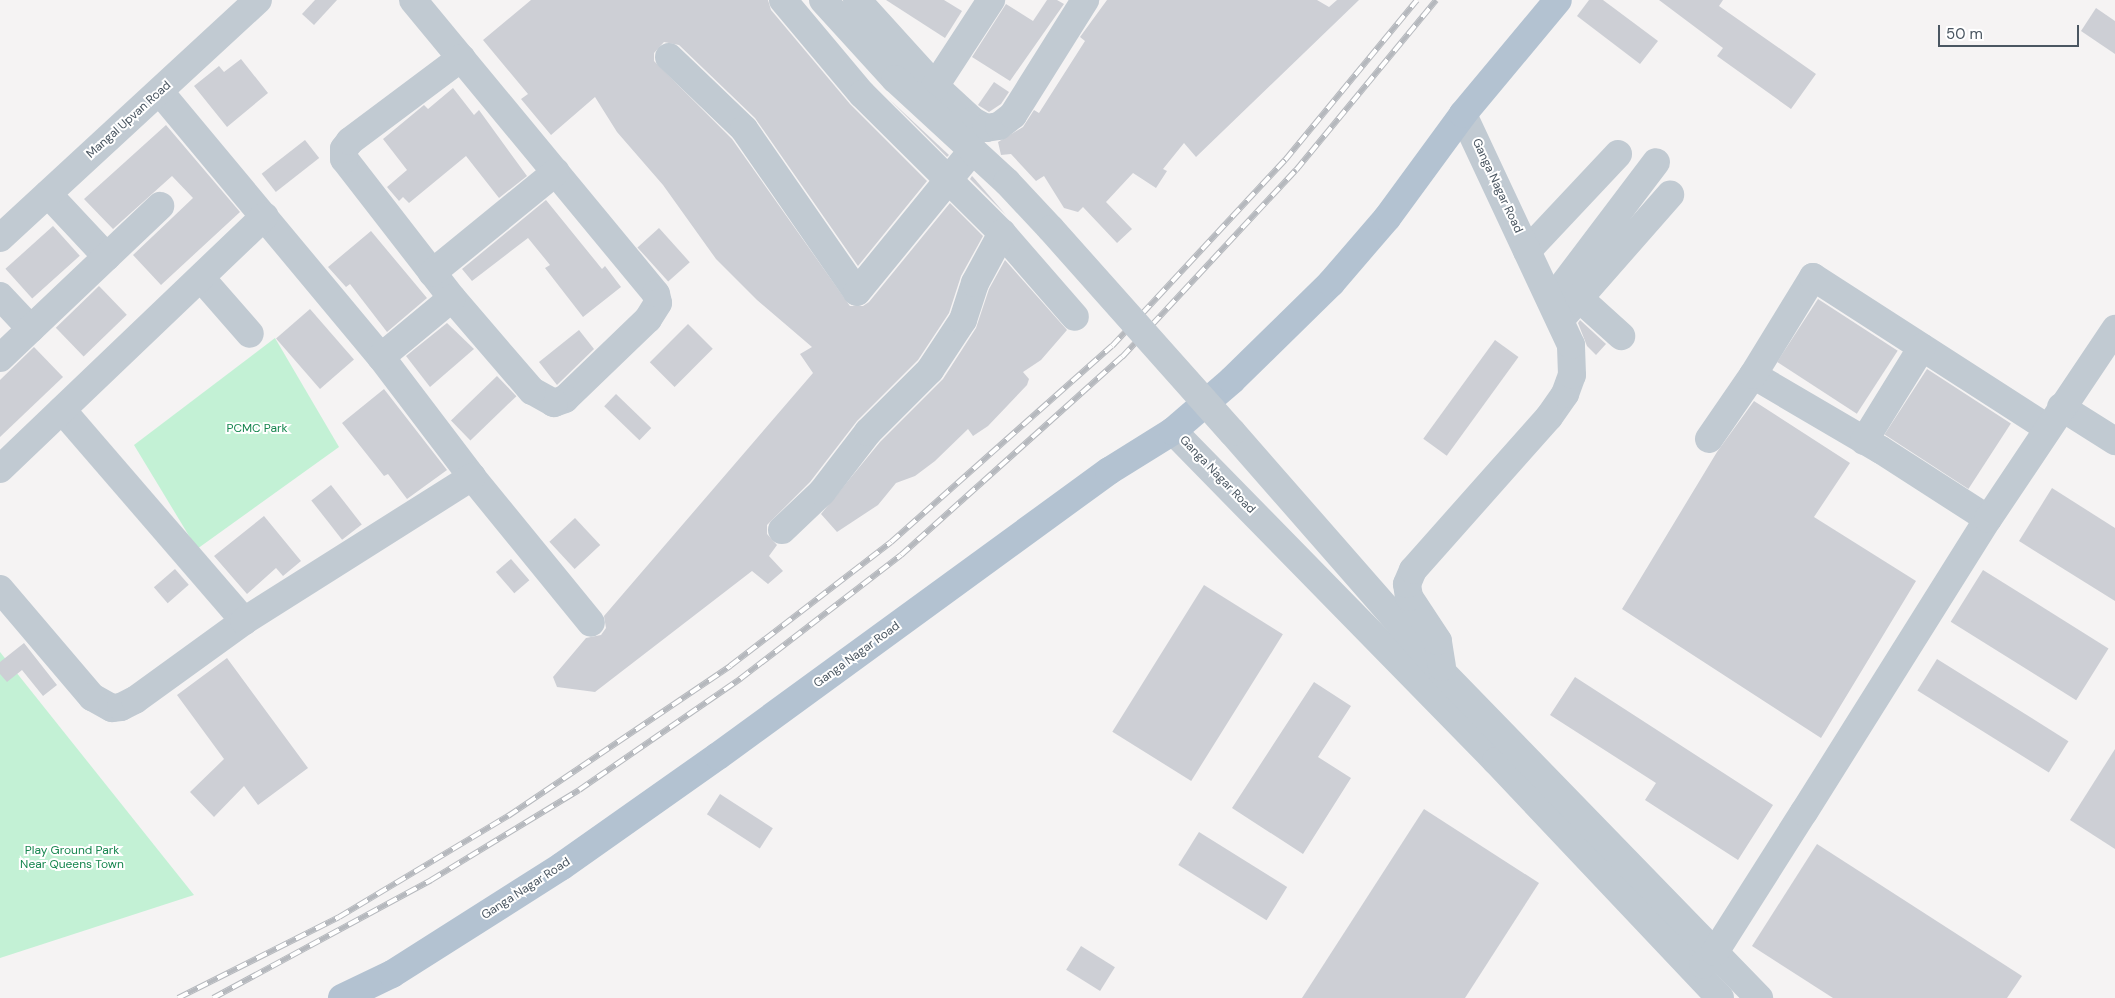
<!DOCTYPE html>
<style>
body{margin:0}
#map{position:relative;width:2115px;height:998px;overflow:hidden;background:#f5f3f3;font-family:"DM Sans",sans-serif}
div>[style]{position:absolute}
.green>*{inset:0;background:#c3f1d5}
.building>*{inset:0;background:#cdcfd5;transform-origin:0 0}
.minor>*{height:28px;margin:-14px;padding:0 14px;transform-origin:14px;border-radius:14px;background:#c1cad2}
.major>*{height:28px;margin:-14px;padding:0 14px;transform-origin:14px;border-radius:14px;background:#b3c2d1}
.rail>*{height:5.5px;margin-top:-2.75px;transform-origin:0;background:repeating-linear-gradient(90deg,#fff 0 11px,#b5b8bd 0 22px);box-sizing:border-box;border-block:1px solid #b5b8bd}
.minor-bridge>*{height:28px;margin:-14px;padding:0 14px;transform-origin:14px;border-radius:14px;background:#c1cad2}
span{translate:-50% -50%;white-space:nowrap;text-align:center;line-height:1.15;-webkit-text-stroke:4px #fff;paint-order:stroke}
.street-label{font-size:12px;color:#4a5661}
.park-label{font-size:12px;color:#17864f}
.scale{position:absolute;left:1938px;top:25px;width:141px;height:22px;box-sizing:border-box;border:2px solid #4a5661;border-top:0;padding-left:6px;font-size:15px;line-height:18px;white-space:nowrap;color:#4a5661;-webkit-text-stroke:4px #fff;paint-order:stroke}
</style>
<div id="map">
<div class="green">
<div style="clip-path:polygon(275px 338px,339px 447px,197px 549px,134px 445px)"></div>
<div style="clip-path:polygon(0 652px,194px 895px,0 958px)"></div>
</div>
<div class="building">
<div style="clip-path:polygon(315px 0,337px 0,314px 25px,302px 14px)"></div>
<div style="clip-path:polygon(531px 0,768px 0,771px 10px,850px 104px,927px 181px,858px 266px,755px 118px,679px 45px,664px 42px,654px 53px,654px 61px,732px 139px,850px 306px,863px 306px,869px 302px,950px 203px,983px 236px,961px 276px,949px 313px,918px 360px,857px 421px,810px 482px,767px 525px,767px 534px,777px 545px,769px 556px,783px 571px,768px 584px,752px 571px,595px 692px,557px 687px,553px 677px,586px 638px,601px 635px,606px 628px,604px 616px,813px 373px,800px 354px,812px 347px,757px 300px,716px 259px,663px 185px,617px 132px,595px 97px,551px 135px,521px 99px,528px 94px,483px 40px)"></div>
<div style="clip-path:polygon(886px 0,944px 0,962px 11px,945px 38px)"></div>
<div style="clip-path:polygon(1047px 0,1057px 0,1064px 4px,1010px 81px,972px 57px,1006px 4px,1033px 21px)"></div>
<div style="clip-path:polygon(1107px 0,1317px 0,1329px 7px,1337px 0,1359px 0,1196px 157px,1184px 143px,1163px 169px,1167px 171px,1156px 188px,1133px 173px,1106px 202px,1132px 229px,1117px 243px,1083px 207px,1078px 212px,1064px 208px,1044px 176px,1036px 181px,1011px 154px,1001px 155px,998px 142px,1023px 127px,1034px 110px,1039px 113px,1085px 41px,1080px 37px)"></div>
<div style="clip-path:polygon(1589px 0,1603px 0,1658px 41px,1640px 64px,1577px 16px)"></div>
<div style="clip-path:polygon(1659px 0,1723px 0,1719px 6px,1816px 74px,1791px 109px,1717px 56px,1723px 48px)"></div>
<div style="clip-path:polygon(2096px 8px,2115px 21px,2115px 54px,2081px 31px)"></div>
<div style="clip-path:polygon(241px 59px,268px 93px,227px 127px,194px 86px,219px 66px,224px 72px)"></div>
<div style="clip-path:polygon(994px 82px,1009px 92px,1001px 104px,989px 112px,978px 105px)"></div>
<div style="clip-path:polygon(453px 88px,474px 115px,479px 110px,527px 176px,499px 198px,466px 156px,409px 203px,403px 197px,399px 201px,387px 187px,407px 170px,383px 139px,424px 105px,428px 109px)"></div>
<div style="clip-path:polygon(889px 99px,949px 155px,947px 157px)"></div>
<div style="clip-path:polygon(166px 125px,240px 212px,161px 285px,133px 255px,193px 198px,172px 176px,113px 229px,84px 199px)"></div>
<div style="left:305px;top:140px;width:23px;height:55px;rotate:52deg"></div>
<div style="clip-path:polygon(972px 176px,973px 177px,1006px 215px,970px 179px)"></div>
<div style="clip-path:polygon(546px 200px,602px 269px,605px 266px,621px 287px,583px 317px,545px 268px,550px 265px,528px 238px,472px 281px,462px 269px)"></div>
<div style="left:53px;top:226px;width:40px;height:64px;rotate:48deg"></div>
<div style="left:659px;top:228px;width:46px;height:29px;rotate:48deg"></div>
<div style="clip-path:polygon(371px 231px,427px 298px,387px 332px,350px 284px,346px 287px,328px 267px)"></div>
<div style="clip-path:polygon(1005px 260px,1067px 330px,1041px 360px,1023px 372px,1029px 379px,1027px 385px,988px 426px,973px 436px,968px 429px,935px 461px,915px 476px,896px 483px,878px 505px,837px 532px,821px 514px,880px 442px,943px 379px,976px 328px,989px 289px)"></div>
<div style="left:99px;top:286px;width:40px;height:60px;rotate:46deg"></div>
<div style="left:1818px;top:299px;width:95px;height:75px;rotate:33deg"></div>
<div style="left:310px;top:309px;width:67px;height:45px;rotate:49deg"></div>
<div style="clip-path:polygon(1580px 320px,1606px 344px,1596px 355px,1587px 346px,1578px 323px)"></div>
<div style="clip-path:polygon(447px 323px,474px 349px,430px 387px,406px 356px)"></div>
<div style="left:688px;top:324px;width:35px;height:54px;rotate:45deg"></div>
<div style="clip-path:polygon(579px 330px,594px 349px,557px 385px,539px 362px)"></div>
<div style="left:1495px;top:340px;width:29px;height:122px;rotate:36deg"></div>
<div style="clip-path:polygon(34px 347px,63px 377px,0 437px,0 380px)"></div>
<div style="left:1927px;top:369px;width:100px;height:78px;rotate:33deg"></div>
<div style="left:497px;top:376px;width:28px;height:64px;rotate:46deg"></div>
<div style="clip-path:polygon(384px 389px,447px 470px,407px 499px,388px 474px,384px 476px,342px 423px)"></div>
<div style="left:616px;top:394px;width:49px;height:17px;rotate:44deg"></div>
<div style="clip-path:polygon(1754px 401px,1850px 463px,1814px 517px,1916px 581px,1821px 738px,1622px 609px,1717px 452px)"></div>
<div style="left:331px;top:485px;width:50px;height:25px;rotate:52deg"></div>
<div style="clip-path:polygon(2052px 488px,2115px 528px,2115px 601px,2019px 541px)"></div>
<div style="clip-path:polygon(264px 516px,301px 561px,283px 576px,276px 568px,247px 594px,214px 556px)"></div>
<div style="left:575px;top:518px;width:37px;height:35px;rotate:47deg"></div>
<div style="left:511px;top:559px;width:28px;height:20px;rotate:49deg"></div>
<div style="left:175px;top:569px;width:21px;height:28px;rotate:49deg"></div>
<div style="left:1983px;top:570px;width:148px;height:61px;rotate:32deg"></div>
<div style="left:1204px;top:585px;width:93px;height:173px;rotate:32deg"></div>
<div style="clip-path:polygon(24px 643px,57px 685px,43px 696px,22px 670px,7px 682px,0 674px,0 662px)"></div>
<div style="clip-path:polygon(227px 658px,308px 768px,258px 805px,244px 786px,214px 817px,190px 792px,224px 759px,177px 695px)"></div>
<div style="left:1937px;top:659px;width:155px;height:37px;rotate:32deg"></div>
<div style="clip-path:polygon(1575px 677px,1773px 805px,1738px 860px,1645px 800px,1656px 783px,1550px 715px)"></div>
<div style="clip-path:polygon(1314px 682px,1351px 706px,1318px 757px,1351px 778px,1303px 854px,1232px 808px)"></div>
<div style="clip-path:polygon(2115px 749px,2115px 849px,2070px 820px)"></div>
<div style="left:720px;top:794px;width:63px;height:24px;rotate:33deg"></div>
<div style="clip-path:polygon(1424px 809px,1539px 883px,1465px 998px,1302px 998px)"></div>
<div style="left:1199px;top:832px;width:104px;height:39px;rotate:32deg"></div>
<div style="clip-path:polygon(1817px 844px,2022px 976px,2007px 998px,1833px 998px,1752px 946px)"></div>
<div style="left:1081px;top:946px;width:40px;height:28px;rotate:32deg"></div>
</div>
<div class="minor">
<div style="left:413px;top:0;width:381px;rotate:50.4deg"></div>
<div style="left:656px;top:294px;width:9px;rotate:77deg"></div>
<div style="left:658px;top:303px;width:19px;rotate:122deg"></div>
<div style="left:648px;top:319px;width:115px;rotate:136.1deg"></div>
<div style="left:565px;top:399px;width:12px;rotate:160deg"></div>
<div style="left:554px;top:403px;width:25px;rotate:-151deg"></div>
<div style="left:532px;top:391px;width:123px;rotate:-130.7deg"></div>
<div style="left:452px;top:298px;width:176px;rotate:-127.8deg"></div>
<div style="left:344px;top:159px;width:10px;rotate:-90deg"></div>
<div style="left:344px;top:149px;width:10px;rotate:-53deg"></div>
<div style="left:350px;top:141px;width:139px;rotate:-36.8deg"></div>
<div style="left:783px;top:0;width:123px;rotate:50deg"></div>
<div style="left:862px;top:94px;width:197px;rotate:44.8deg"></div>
<div style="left:1002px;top:233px;width:111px;rotate:49deg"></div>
<div style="left:857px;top:0;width:116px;rotate:47.8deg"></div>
<div style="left:935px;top:86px;width:52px;rotate:42.6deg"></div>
<div style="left:973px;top:121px;width:15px;rotate:28deg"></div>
<div style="left:986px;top:128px;width:13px;rotate:-9deg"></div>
<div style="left:999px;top:126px;width:18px;rotate:-38deg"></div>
<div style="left:1013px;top:115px;width:136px;rotate:-57.9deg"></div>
<div style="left:669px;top:57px;width:104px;rotate:43.8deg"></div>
<div style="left:744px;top:129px;width:198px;rotate:55.3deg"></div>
<div style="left:857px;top:292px;width:183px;rotate:-50.8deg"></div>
<div style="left:935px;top:86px;width:103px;rotate:-56.9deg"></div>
<div style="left:160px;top:92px;width:345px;rotate:50.2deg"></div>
<div style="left:381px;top:357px;width:151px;rotate:52.8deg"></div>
<div style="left:472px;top:477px;width:188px;rotate:50.8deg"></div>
<div style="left:48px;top:194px;width:86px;rotate:46.9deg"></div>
<div style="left:0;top:238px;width:351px;rotate:-42.7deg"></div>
<div style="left:1527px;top:251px;width:133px;rotate:-46.8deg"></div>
<div style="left:432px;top:273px;width:160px;rotate:-39.2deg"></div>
<div style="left:201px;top:278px;width:74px;rotate:48.8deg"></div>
<div style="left:0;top:296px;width:45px;rotate:46.8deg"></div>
<div style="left:1579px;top:298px;width:57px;rotate:42.1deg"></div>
<div style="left:1551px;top:301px;width:174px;rotate:-52.9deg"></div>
<div style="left:1560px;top:320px;width:167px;rotate:-48.7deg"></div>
<div style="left:381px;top:357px;width:92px;rotate:-39.7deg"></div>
<div style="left:0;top:358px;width:221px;rotate:-43.5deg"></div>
<div style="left:1753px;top:375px;width:148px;rotate:30.4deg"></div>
<div style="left:1881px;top:450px;width:127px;rotate:32.8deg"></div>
<div style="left:2061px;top:407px;width:64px;rotate:32.2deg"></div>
<div style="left:62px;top:410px;width:279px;rotate:49.2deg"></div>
<div style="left:1173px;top:431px;width:462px;rotate:45.6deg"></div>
<div style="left:1496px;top:761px;width:326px;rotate:46.6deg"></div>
<div style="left:1232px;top:432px;width:319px;rotate:48.8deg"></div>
<div style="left:1442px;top:672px;width:455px;rotate:45.8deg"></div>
<div style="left:1709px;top:439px;width:78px;rotate:-55.5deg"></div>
<div style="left:1753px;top:375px;width:115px;rotate:-58.5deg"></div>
<div style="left:1813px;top:277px;width:278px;rotate:32.8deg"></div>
<div style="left:1864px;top:441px;width:110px;rotate:-58.3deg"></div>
<div style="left:0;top:469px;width:366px;rotate:-43.7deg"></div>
<div style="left:782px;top:530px;width:55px;rotate:-43.5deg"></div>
<div style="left:822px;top:492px;width:76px;rotate:-52.5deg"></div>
<div style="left:868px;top:432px;width:88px;rotate:-45deg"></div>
<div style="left:930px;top:370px;width:60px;rotate:-56.6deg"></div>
<div style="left:963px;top:320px;width:39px;rotate:-72deg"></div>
<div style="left:975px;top:283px;width:57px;rotate:-61.6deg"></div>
<div style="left:0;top:589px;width:142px;rotate:49.6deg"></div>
<div style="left:92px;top:697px;width:23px;rotate:29deg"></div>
<div style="left:112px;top:708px;width:9px;rotate:-6deg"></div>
<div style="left:121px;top:707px;width:16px;rotate:-27deg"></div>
<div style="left:135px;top:700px;width:135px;rotate:-35.9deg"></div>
<div style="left:244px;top:621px;width:270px;rotate:-32.3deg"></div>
<div style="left:1442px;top:667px;width:26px;rotate:-99deg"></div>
<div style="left:1438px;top:641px;width:53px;rotate:-123.4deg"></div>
<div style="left:1409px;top:597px;width:13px;rotate:-99deg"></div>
<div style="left:1407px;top:584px;width:15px;rotate:-67deg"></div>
<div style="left:1413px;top:570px;width:205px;rotate:-48.4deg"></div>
<div style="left:1549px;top:417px;width:28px;rotate:-55deg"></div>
<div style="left:1565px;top:394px;width:20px;rotate:-70deg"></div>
<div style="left:1572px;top:375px;width:30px;rotate:-92deg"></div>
<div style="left:1571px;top:345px;width:255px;rotate:-115.1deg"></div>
<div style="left:1703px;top:965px;width:18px;rotate:-47deg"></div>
<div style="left:1715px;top:952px;width:166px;rotate:-57.6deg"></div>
<div style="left:1804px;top:812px;width:346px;rotate:-57.9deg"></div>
<div style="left:1988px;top:519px;width:229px;rotate:-56.2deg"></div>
</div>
<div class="major">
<div style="left:342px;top:998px;width:55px;rotate:-25.6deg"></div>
<div style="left:392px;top:974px;width:201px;rotate:-32.4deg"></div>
<div style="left:562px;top:866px;width:191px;rotate:-35.2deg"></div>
<div style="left:718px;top:756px;width:484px;rotate:-36.1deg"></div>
<div style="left:1109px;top:471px;width:75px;rotate:-32deg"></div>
<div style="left:1173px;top:431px;width:78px;rotate:-40.8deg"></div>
<div style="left:1232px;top:380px;width:139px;rotate:-44.4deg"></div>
<div style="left:1331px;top:283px;width:86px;rotate:-49.3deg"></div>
<div style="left:1387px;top:218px;width:129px;rotate:-53.8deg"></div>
<div style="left:1463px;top:114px;width:148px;rotate:-50.2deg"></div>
</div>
<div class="rail">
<div style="left:178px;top:998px;width:180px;rotate:-26.7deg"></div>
<div style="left:339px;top:917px;width:197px;rotate:-30.9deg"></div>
<div style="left:508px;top:816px;width:268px;rotate:-34deg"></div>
<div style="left:730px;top:666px;width:203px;rotate:-37.6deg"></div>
<div style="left:891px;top:542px;width:295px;rotate:-41.6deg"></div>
<div style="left:1112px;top:346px;width:254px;rotate:-47.1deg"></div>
<div style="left:1285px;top:160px;width:207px;rotate:-50.5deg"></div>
<div style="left:213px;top:998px;width:248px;rotate:-28.4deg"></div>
<div style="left:431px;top:880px;width:173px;rotate:-31.3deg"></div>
<div style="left:579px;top:790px;width:196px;rotate:-34.6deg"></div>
<div style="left:740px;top:679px;width:203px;rotate:-37.6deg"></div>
<div style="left:901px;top:555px;width:297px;rotate:-41.9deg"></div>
<div style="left:1122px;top:357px;width:255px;rotate:-47.1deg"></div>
<div style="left:1296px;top:170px;width:220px;rotate:-50.5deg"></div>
</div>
<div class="minor-bridge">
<div style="left:823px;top:0;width:107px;rotate:47.7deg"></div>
<div style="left:895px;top:79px;width:152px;rotate:42.6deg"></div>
<div style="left:1007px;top:182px;width:64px;rotate:46.9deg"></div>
<div style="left:1051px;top:229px;width:272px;rotate:48.3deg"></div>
</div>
<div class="street-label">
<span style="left:129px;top:120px;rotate:-42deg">Mangal Upvan Road</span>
<span style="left:1497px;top:186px;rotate:65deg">Ganga Nagar Road</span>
<span style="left:1217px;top:475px;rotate:46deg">Ganga Nagar Road</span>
<span style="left:857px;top:655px;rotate:-36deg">Ganga Nagar Road</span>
<span style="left:526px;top:889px;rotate:-33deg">Ganga Nagar Road</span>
</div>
<div class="park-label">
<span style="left:257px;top:429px">PCMC Park</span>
<span style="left:72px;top:858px">Play Ground Park<br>Near Queens Town</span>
</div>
<div class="scale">50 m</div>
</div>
